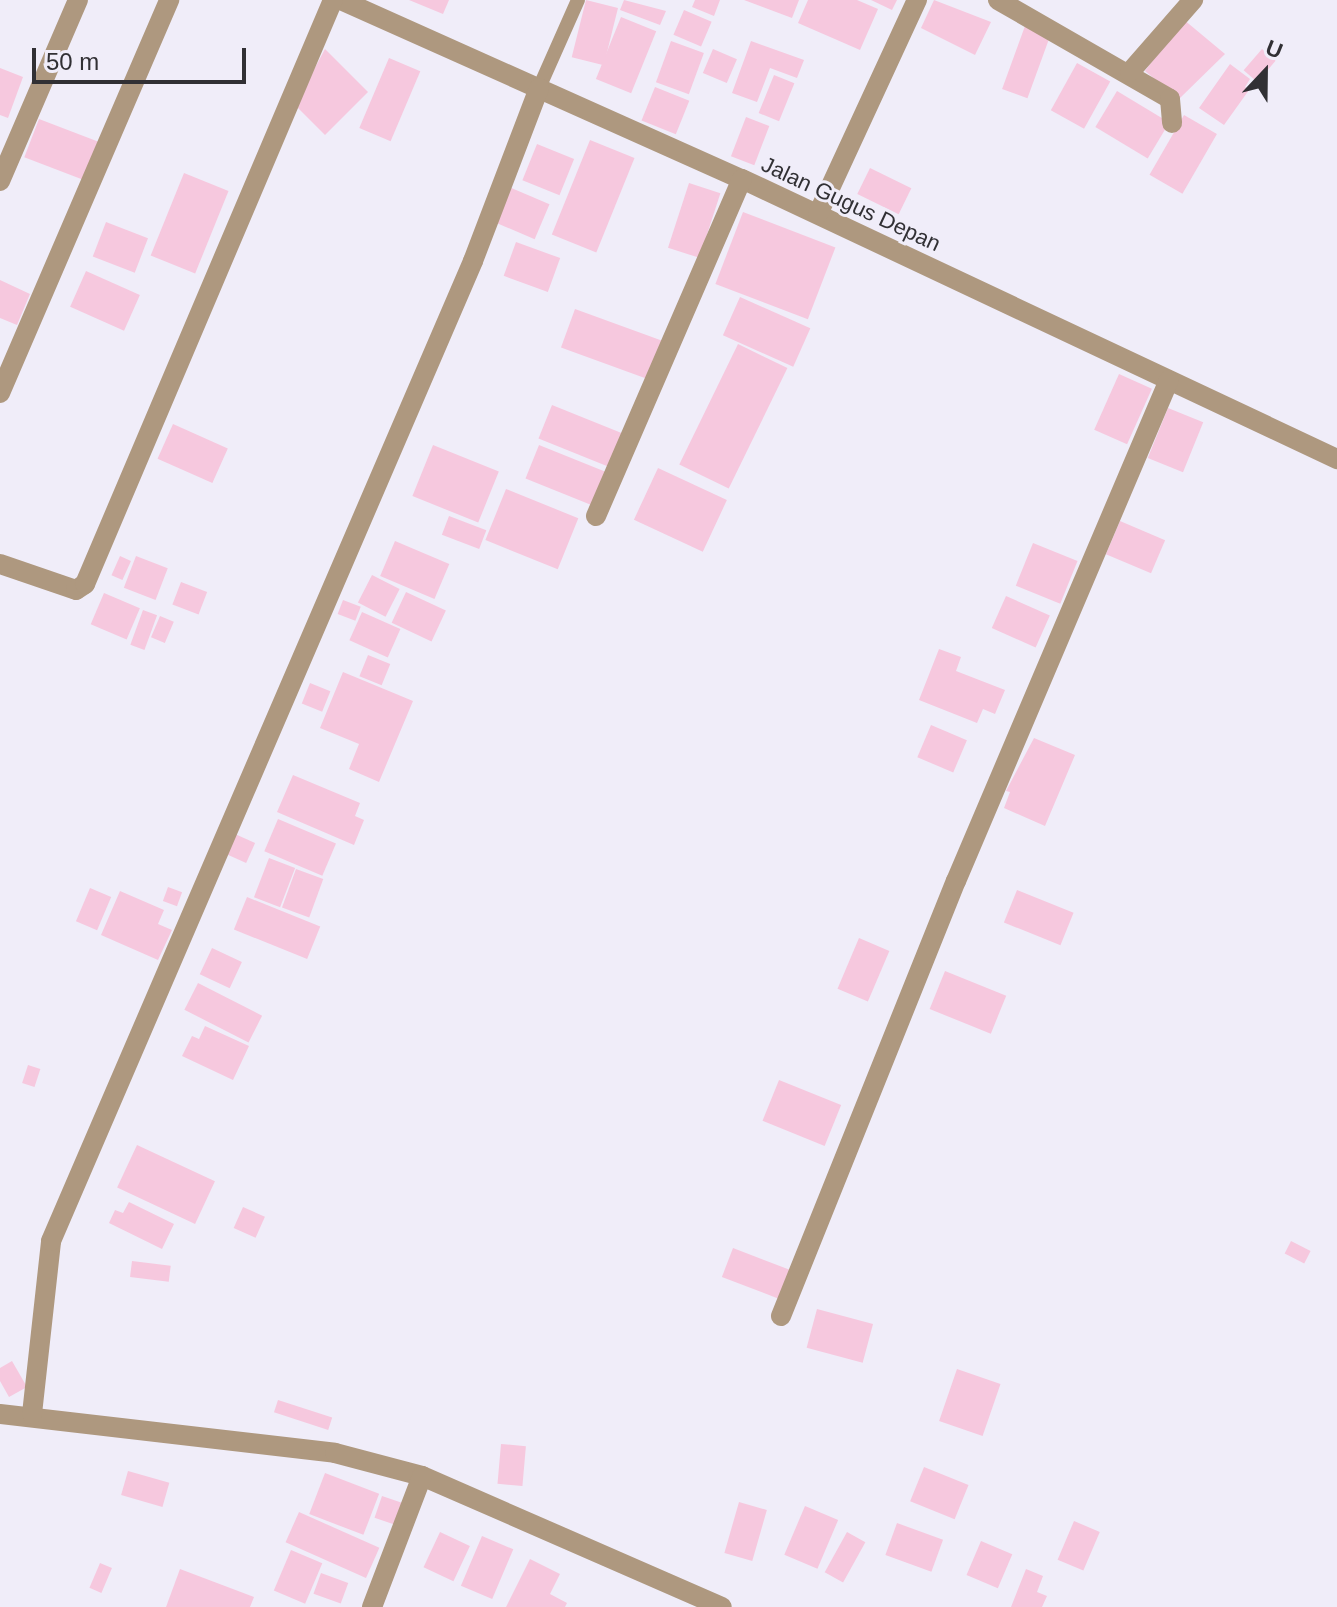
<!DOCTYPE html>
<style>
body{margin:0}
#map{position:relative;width:1337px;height:1607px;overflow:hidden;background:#f0edf9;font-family:Arial,sans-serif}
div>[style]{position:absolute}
.building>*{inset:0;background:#f6c8de;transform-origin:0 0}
.lane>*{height:14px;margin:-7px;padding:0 7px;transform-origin:7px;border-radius:7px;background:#ae987f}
.street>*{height:20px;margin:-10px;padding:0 10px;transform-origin:10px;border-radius:10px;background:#ae987f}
span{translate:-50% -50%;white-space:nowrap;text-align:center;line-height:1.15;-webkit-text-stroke:6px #f0edf9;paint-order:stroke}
.street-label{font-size:22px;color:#313034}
.north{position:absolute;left:1225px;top:32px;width:80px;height:80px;-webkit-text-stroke:6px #f0edf9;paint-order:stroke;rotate:22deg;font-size:22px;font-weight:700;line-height:32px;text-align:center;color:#313034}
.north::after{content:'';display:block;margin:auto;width:28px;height:36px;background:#313034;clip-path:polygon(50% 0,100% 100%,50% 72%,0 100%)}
.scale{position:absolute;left:32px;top:48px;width:214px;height:36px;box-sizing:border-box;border:4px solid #313034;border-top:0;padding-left:10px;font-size:24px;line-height:28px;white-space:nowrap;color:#313034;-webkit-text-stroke:6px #f0edf9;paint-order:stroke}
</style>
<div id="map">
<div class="building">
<div style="clip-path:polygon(409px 0,449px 0,443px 14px)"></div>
<div style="left:586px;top:0;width:33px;height:59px;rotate:14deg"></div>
<div style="clip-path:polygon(624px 0,666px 11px,660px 25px,620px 10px)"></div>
<div style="clip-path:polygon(695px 0,720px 0,714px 16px,692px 7px)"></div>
<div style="clip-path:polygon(744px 0,799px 0,792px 18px)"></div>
<div style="clip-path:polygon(808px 0,857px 0,878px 9px,860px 50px,798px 23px)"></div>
<div style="clip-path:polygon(871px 0,897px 0,892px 10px)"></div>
<div style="clip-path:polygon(934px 0,991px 22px,975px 55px,921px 28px)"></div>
<div style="left:684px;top:10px;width:30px;height:27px;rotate:23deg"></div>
<div style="left:621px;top:17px;width:38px;height:67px;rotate:22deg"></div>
<div style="clip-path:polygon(1183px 19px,1225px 54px,1179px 99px,1145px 71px)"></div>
<div style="left:1025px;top:26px;width:27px;height:67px;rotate:20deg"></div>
<div style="left:671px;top:41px;width:35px;height:44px;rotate:20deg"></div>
<div style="clip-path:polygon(751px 41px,804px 60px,797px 78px,770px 68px,757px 102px,732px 93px)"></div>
<div style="clip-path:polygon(325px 49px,368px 92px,325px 135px,295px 105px)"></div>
<div style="left:713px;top:49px;width:26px;height:26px;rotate:23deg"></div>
<div style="left:1262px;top:49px;width:18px;height:28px;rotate:41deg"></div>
<div style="left:389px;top:58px;width:34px;height:76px;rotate:23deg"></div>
<div style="left:1077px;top:63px;width:38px;height:54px;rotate:29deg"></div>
<div style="clip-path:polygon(1230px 64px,1250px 79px,1245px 87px,1249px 90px,1224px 125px,1199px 108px)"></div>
<div style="clip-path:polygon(0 68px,23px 77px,8px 118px,0 115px)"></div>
<div style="left:774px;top:75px;width:22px;height:41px;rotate:22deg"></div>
<div style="left:655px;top:87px;width:37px;height:36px;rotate:22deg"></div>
<div style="left:1117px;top:91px;width:61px;height:42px;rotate:31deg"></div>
<div style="left:1184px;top:115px;width:38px;height:69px;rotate:30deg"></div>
<div style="left:746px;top:117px;width:25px;height:42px;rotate:21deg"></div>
<div style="left:39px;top:119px;width:63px;height:41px;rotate:21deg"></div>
<div style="left:590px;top:140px;width:48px;height:102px;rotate:22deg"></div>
<div style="left:537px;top:144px;width:40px;height:39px;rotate:22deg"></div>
<div style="left:870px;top:168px;width:46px;height:29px;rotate:26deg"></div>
<div style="left:184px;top:173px;width:48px;height:89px;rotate:22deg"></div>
<div style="left:689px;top:183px;width:33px;height:68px;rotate:18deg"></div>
<div style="left:509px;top:187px;width:44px;height:38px;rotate:23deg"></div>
<div style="left:743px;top:212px;width:99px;height:77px;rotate:21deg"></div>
<div style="left:106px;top:222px;width:45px;height:37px;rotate:21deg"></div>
<div style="left:516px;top:242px;width:47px;height:36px;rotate:20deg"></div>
<div style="left:86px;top:271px;width:59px;height:39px;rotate:24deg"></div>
<div style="clip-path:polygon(0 280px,30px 294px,17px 325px,0 318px)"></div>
<div style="left:740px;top:297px;width:77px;height:42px;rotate:24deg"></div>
<div style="left:575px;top:309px;width:95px;height:41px;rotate:20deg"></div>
<div style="left:738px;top:344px;width:55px;height:134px;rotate:26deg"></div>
<div style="left:1119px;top:374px;width:36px;height:61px;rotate:24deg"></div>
<div style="left:552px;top:405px;width:79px;height:36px;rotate:22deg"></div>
<div style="left:1168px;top:408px;width:38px;height:54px;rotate:22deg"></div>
<div style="left:173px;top:424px;width:60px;height:38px;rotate:24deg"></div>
<div style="left:433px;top:445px;width:71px;height:55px;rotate:22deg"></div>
<div style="left:539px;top:445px;width:73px;height:36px;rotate:22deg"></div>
<div style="left:658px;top:468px;width:76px;height:57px;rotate:25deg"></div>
<div style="left:506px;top:489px;width:78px;height:55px;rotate:22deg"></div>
<div style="left:449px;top:516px;width:40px;height:20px;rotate:21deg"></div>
<div style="left:1120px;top:521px;width:49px;height:36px;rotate:23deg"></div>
<div style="left:395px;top:541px;width:59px;height:38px;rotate:23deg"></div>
<div style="left:1033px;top:543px;width:48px;height:46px;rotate:22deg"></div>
<div style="left:120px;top:556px;width:12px;height:21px;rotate:24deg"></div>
<div style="left:136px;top:556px;width:34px;height:34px;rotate:21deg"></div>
<div style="left:372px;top:575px;width:31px;height:31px;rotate:27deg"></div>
<div style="left:181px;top:582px;width:28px;height:24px;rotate:21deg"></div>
<div style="left:406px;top:592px;width:44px;height:34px;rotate:25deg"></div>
<div style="left:104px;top:593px;width:39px;height:34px;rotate:23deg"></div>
<div style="left:1006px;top:596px;width:48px;height:35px;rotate:24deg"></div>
<div style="left:343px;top:600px;width:19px;height:15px;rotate:21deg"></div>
<div style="left:143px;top:610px;width:15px;height:37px;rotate:20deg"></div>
<div style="left:362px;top:612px;width:42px;height:31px;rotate:24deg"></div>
<div style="left:160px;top:616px;width:15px;height:23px;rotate:23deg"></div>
<div style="clip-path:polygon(939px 649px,961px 657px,956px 671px,1005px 690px,995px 714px,983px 709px,977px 723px,919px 700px)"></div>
<div style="left:368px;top:655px;width:24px;height:23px;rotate:22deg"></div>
<div style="clip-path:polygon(343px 672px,413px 701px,379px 782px,349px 769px,359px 744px,320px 728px)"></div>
<div style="left:310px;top:683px;width:22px;height:22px;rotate:22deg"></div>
<div style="left:931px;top:725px;width:39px;height:35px;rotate:23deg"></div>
<div style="clip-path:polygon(1034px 738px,1075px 755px,1045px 826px,1004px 808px,1010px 792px,1006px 791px)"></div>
<div style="clip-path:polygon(293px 775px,360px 803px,355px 816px,364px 820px,354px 845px,277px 812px)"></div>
<div style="left:278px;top:819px;width:63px;height:35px;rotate:23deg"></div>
<div style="left:235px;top:834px;width:22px;height:22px;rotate:24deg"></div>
<div style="left:269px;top:858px;width:28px;height:42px;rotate:21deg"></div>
<div style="left:296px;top:869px;width:29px;height:41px;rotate:20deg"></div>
<div style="left:168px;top:887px;width:15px;height:15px;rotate:20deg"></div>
<div style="left:90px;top:888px;width:23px;height:36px;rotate:23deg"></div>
<div style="left:1017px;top:890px;width:61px;height:35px;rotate:22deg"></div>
<div style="clip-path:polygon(120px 891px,164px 910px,158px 924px,172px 930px,158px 960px,101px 935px)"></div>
<div style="left:247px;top:897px;width:79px;height:35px;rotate:22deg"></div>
<div style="left:859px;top:938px;width:33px;height:55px;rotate:23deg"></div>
<div style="left:212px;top:948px;width:33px;height:29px;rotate:25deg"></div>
<div style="left:945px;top:971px;width:66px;height:41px;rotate:22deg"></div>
<div style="left:198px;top:983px;width:72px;height:30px;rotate:27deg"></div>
<div style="clip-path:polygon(205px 1026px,249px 1046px,233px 1080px,182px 1056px,192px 1036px,199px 1039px)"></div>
<div style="left:28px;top:1065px;width:13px;height:19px;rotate:18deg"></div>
<div style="left:779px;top:1080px;width:67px;height:44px;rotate:22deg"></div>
<div style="left:137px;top:1145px;width:86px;height:47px;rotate:25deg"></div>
<div style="clip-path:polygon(129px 1202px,174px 1224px,162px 1249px,109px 1223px,115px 1210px,123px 1213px)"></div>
<div style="left:243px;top:1207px;width:24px;height:23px;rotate:24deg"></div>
<div style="left:1291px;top:1241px;width:22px;height:14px;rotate:27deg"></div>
<div style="left:733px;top:1248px;width:69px;height:31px;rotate:21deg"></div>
<div style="left:132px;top:1261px;width:39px;height:16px;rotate:7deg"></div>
<div style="left:817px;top:1309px;width:58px;height:40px;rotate:15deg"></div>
<div style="clip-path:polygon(12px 1361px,27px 1387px,9px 1397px,0 1381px,0 1368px)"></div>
<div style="left:957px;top:1369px;width:46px;height:55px;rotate:19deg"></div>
<div style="left:278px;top:1400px;width:57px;height:13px;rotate:18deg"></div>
<div style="left:501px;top:1444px;width:25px;height:40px;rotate:5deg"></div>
<div style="left:924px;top:1467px;width:48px;height:37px;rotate:22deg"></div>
<div style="left:128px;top:1471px;width:43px;height:25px;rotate:16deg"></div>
<div style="left:325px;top:1473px;width:58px;height:44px;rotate:21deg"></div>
<div style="left:382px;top:1496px;width:21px;height:23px;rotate:19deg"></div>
<div style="left:739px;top:1502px;width:29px;height:53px;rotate:16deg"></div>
<div style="left:805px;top:1506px;width:36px;height:53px;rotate:23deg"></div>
<div style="left:299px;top:1512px;width:88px;height:33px;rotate:24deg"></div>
<div style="left:1074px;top:1521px;width:28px;height:42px;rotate:23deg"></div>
<div style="left:897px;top:1523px;width:49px;height:34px;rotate:20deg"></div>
<div style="left:440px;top:1532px;width:33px;height:39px;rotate:25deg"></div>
<div style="left:847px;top:1532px;width:21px;height:46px;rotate:29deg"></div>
<div style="left:482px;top:1536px;width:34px;height:54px;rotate:23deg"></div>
<div style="left:981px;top:1541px;width:34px;height:37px;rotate:23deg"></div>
<div style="left:291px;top:1550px;width:34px;height:44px;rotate:23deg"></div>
<div style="clip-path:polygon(530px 1559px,560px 1574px,550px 1594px,567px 1603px,565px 1607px,506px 1607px)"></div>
<div style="left:100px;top:1563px;width:13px;height:27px;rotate:23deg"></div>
<div style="clip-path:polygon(180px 1569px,254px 1597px,250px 1607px,166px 1607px)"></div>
<div style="clip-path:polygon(1026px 1569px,1043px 1576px,1037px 1592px,1047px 1596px,1042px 1607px,1011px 1607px)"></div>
<div style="left:321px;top:1573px;width:29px;height:22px;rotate:20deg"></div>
</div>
<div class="lane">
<div style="left:539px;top:88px;width:96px;rotate:-66.1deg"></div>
</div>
<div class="street">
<div style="left:341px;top:0;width:439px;rotate:24.1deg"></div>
<div style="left:742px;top:179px;width:658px;rotate:25.2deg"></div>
<div style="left:998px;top:0;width:198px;rotate:29.9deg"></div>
<div style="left:1170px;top:99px;width:24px;rotate:85deg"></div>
<div style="left:1130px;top:72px;width:96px;rotate:-48.8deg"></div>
<div style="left:0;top:181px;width:197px;rotate:-66.7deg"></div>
<div style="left:818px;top:214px;width:236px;rotate:-65.2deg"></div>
<div style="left:0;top:393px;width:428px;rotate:-66.7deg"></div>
<div style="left:596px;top:516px;width:367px;rotate:-66.6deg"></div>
<div style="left:0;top:564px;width:80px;rotate:18.9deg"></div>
<div style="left:76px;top:590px;width:11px;rotate:-34deg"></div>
<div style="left:85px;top:584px;width:634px;rotate:-66.99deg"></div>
<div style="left:781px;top:1316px;width:469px;rotate:-68.1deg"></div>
<div style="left:956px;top:881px;width:544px;rotate:-66.97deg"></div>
<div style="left:0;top:1414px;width:337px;rotate:6.6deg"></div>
<div style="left:335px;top:1453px;width:90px;rotate:14.8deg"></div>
<div style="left:422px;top:1476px;width:327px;rotate:23.6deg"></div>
<div style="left:32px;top:1414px;width:174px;rotate:-83.7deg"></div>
<div style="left:51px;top:1241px;width:1067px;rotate:-66.7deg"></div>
<div style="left:473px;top:261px;width:185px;rotate:-69.1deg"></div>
<div style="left:372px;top:1607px;width:140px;rotate:-69.1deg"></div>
</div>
<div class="street-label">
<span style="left:851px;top:204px;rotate:25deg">Jalan Gugus Depan</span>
</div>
<div class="north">U</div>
<div class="scale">50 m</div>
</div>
